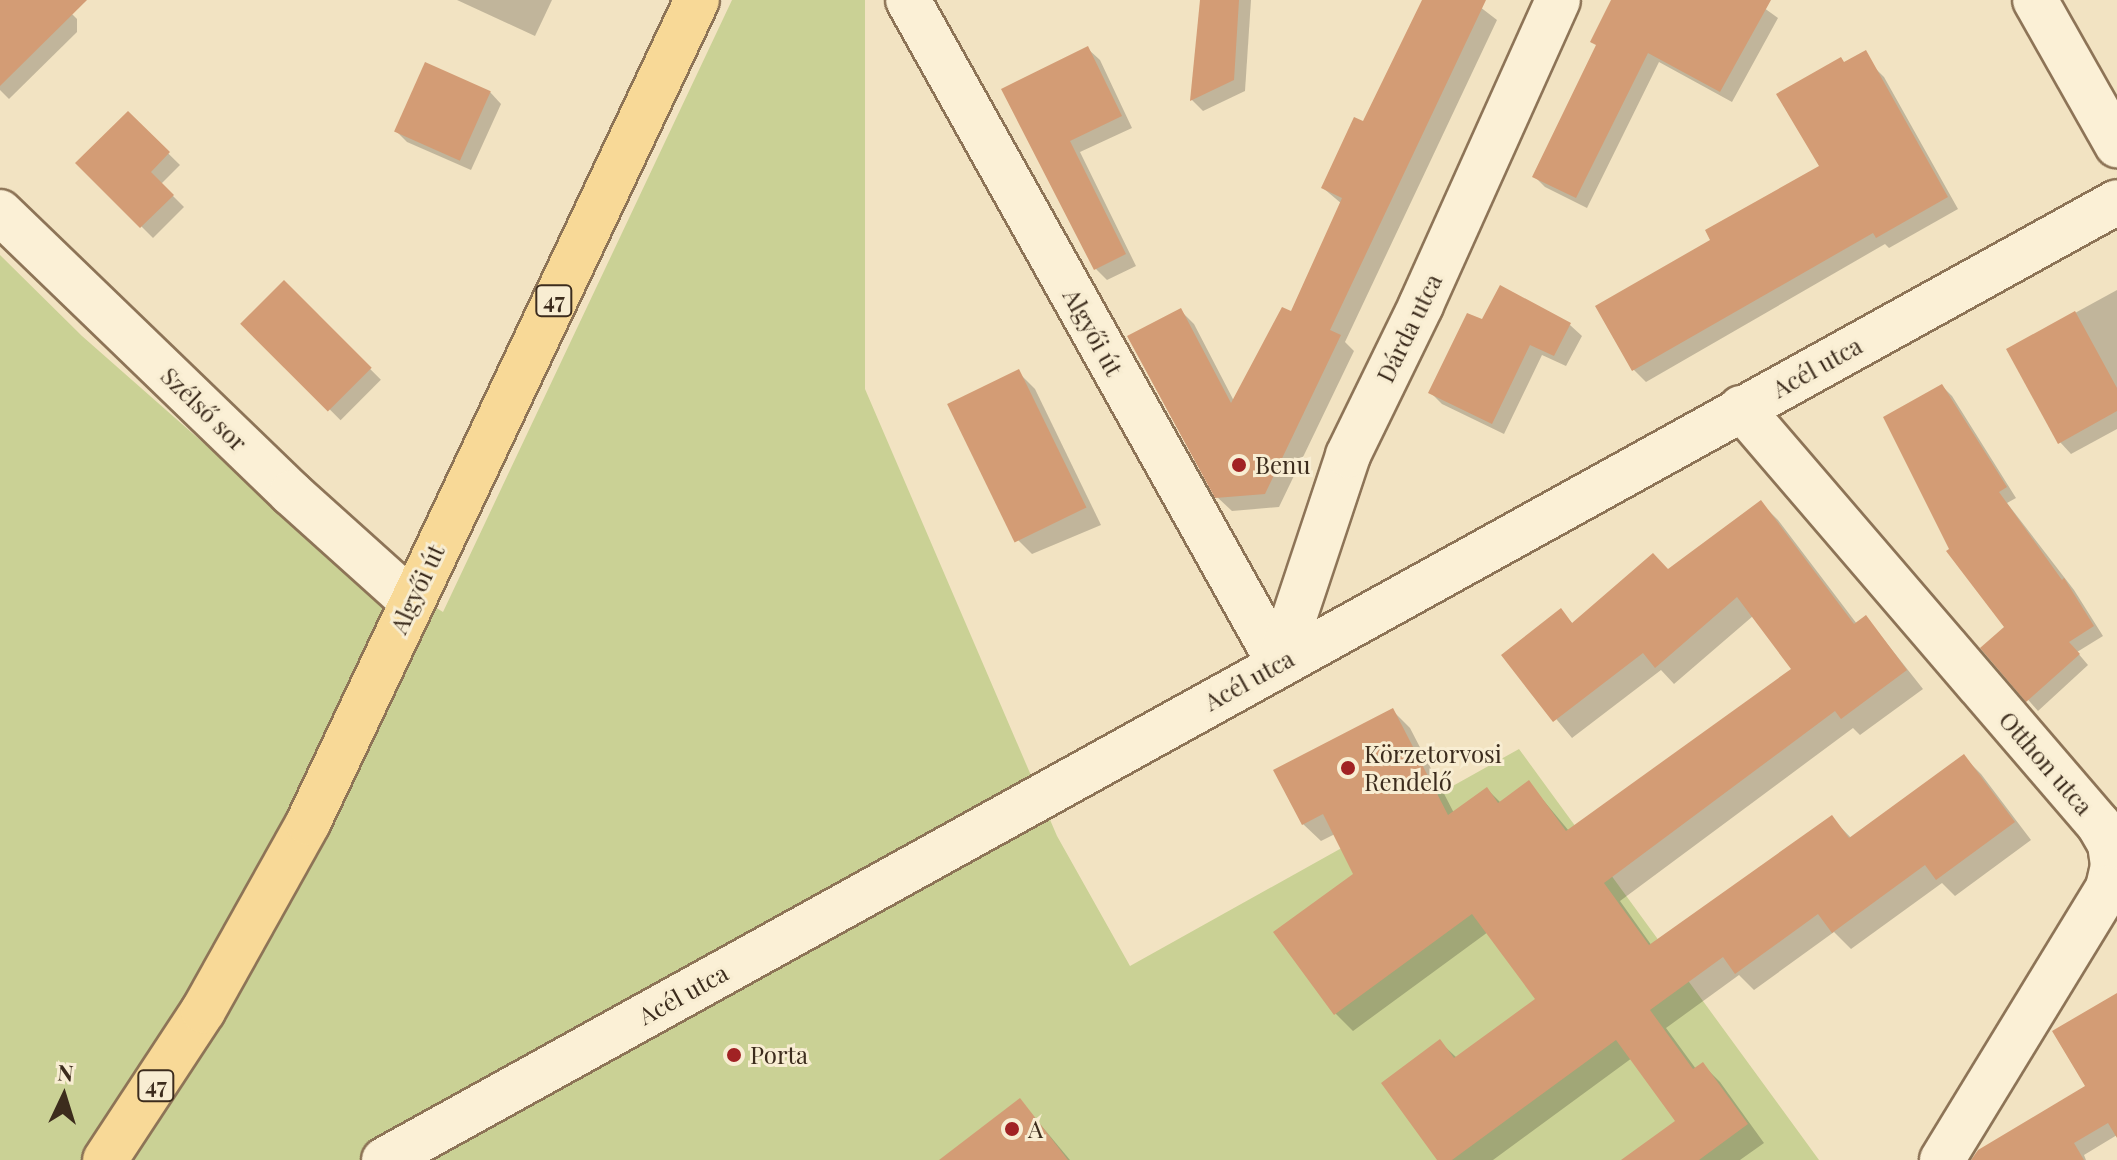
<!DOCTYPE html>
<meta charset="utf-8">
<style>
body{margin:0}
#map{position:relative;width:2117px;height:1160px;overflow:hidden;background:#f2e3c2;font-family:"Playfair Display",serif}
div>[style]{position:absolute}
.green>*{inset:0;background:#cad195}
.shadow>*{inset:0;background:#0003;transform-origin:0 0}
.building>*{inset:0;background:#d39c75;transform-origin:0 0}
.roads{filter:drop-shadow(2px 0 #8d7457) drop-shadow(-2px 0 #8d7457) drop-shadow(0 2px #8d7457) drop-shadow(0 -2px #8d7457)}
.minor>*{height:44px;margin:-22px;padding:0 22px;transform-origin:22px;border-radius:22px;background:#fbf0d6}
.major>*{height:44px;margin:-22px;padding:0 22px;transform-origin:22px;border-radius:22px;background:#f8d997}
.dots>*{width:22px;height:22px;translate:-50% -50%;box-sizing:border-box;border:4px solid #f8edd2;border-radius:50%}
span{translate:-50% -50%;white-space:nowrap;text-align:center;line-height:1.15;-webkit-text-stroke:6px #f8edd2;paint-order:stroke}
.shield-label span{padding:2px 6px;background:#f8edd2;border:2px solid;border-radius:6px;-webkit-text-stroke-width:0}
.shield-label{font-size:22px;color:#3c2c1d;font-weight:700}
.street-label{font-size:24px;color:#3c2c1d}
.poi-label{font-size:24px;color:#3c2c1d}
.left{translate:0 -50%;text-align:left}
.north{position:absolute;left:24px;top:1056px;width:80px;height:80px;-webkit-text-stroke:6px #f8edd2;paint-order:stroke;rotate:4deg;font-size:22px;font-weight:700;line-height:32px;text-align:center;color:#3c2c1d}
.north::after{content:'';display:block;margin:auto;width:28px;height:36px;background:#3c2c1d;clip-path:polygon(50% 0,100% 100%,50% 72%,0 100%)}
</style>
<div id="map">
<div class="green">
<div style="clip-path:polygon(732px 0,865px 0,865px 389px,1057px 836px,1130px 966px,1519px 749px,1819px 1160px,0 1160px,0 255px,82px 336px,276px 507px,443px 612px)"></div>
</div>
<div class="shadow">
<div style="clip-path:polygon(0 0,58px 0,77px 19px,77px 32px,9px 99px,0 90px)"></div>
<div style="clip-path:polygon(457px 0,552px 0,535px 36px)"></div>
<div style="clip-path:polygon(1202px 0,1251px 0,1245px 91px,1203px 111px,1192px 100px)"></div>
<div style="clip-path:polygon(1424px 0,1471px 0,1497px 20px,1345px 342px,1354px 351px,1279px 507px,1232px 511px,1217px 497px,1180px 310px,1194px 324px,1234px 401px,1292px 314px,1342px 204px,1323px 188px,1364px 124px)"></div>
<div style="clip-path:polygon(1613px 0,1753px 0,1778px 18px,1732px 102px,1659px 62px,1587px 208px,1545px 187px,1534px 176px,1598px 47px)"></div>
<div style="clip-path:polygon(1088px 49px,1100px 60px,1132px 128px,1080px 152px,1136px 266px,1107px 280px,1096px 269px,1004px 90px)"></div>
<div style="clip-path:polygon(1845px 63px,1872px 65px,1884px 77px,1958px 209px,1889px 248px,1885px 244px,1646px 382px,1634px 370px,1598px 306px,1713px 241px,1821px 167px)"></div>
<div style="clip-path:polygon(490px 92px,501px 104px,471px 170px,407px 142px,396px 131px)"></div>
<div style="clip-path:polygon(128px 114px,180px 165px,161px 184px,184px 207px,153px 238px,78px 163px)"></div>
<div style="left:284px;top:283px;width:137px;height:57px;rotate:45deg"></div>
<div style="clip-path:polygon(2117px 290px,2117px 429px,2071px 454px,2060px 442px,2009px 349px)"></div>
<div style="clip-path:polygon(1570px 325px,1582px 336px,1566px 366px,1542px 355px,1504px 434px,1442px 404px,1431px 393px)"></div>
<div style="clip-path:polygon(1018px 372px,1035px 389px,1101px 525px,1032px 554px,1015px 537px)"></div>
<div style="clip-path:polygon(1942px 386px,1952px 396px,2016px 498px,2007px 503px,2074px 590px,2103px 636px,2077px 652px,2088px 665px,2038px 711px,1983px 648px,2006px 627px,1952px 549px)"></div>
<div style="clip-path:polygon(1761px 503px,1778px 520px,1857px 624px,1866px 617px,1923px 689px,1860px 735px,1853px 728px,1620px 901px,1652px 946px,1832px 818px,1852px 839px,1964px 757px,1981px 774px,2031px 840px,1955px 896px,1942px 883px,1851px 949px,1834px 932px,1754px 990px,1739px 975px,1666px 1028px,1696px 1069px,1703px 1065px,1720px 1082px,1764px 1143px,1740px 1160px,1624px 1160px,1678px 1121px,1632px 1058px,1493px 1160px,1440px 1160px,1440px 1042px,1457px 1058px,1538px 999px,1488px 932px,1353px 1031px,1336px 1014px,1276px 932px,1356px 874px,1335px 834px,1321px 841px,1303px 824px,1392px 710px,1410px 728px,1454px 813px,1487px 789px,1501px 803px,1529px 783px,1569px 831px,1794px 670px,1753px 616px,1674px 684px,1661px 670px,1572px 738px,1503px 655px,1561px 611px,1573px 624px,1669px 571px)"></div>
<div style="clip-path:polygon(2117px 995px,2117px 1135px,2084px 1155px,2086px 1160px,2010px 1160px,2088px 1086px)"></div>
<div style="clip-path:polygon(1020px 1100px,1070px 1160px,942px 1160px)"></div>
</div>
<div class="building">
<div style="clip-path:polygon(0 0,87px 0,0 86px)"></div>
<div style="clip-path:polygon(1200px 0,1239px 0,1234px 80px,1190px 101px)"></div>
<div style="clip-path:polygon(1422px 0,1486px 0,1330px 330px,1341px 335px,1265px 494px,1215px 498px,1127px 336px,1181px 308px,1231px 403px,1282px 307px,1291px 311px,1342px 198px,1321px 188px,1354px 117px,1363px 121px)"></div>
<div style="clip-path:polygon(1611px 0,1771px 0,1720px 92px,1648px 53px,1576px 198px,1532px 177px,1596px 45px,1590px 42px)"></div>
<div style="clip-path:polygon(1088px 46px,1122px 116px,1070px 141px,1126px 254px,1094px 270px,1001px 89px)"></div>
<div style="clip-path:polygon(1866px 50px,1948px 197px,1876px 238px,1873px 233px,1632px 371px,1595px 306px,1710px 240px,1705px 230px,1819px 166px,1776px 94px,1841px 57px,1844px 62px)"></div>
<div style="left:425px;top:62px;width:72px;height:76px;rotate:24deg"></div>
<div style="clip-path:polygon(128px 111px,170px 152px,151px 172px,174px 195px,140px 228px,75px 163px)"></div>
<div style="left:284px;top:280px;width:124px;height:62px;rotate:45deg"></div>
<div style="clip-path:polygon(1500px 285px,1571px 323px,1554px 356px,1530px 345px,1492px 424px,1428px 393px,1467px 313px,1482px 319px)"></div>
<div style="clip-path:polygon(2075px 311px,2117px 388px,2117px 411px,2058px 444px,2006px 349px)"></div>
<div style="left:1019px;top:369px;width:154px;height:80px;rotate:64deg"></div>
<div style="clip-path:polygon(1942px 384px,2007px 487px,1999px 492px,2062px 580px,2064px 578px,2094px 626px,2069px 642px,2080px 654px,2026px 702px,1980px 648px,2004px 627px,1946px 551px,1949px 549px,1883px 417px)"></div>
<div style="clip-path:polygon(1761px 500px,1854px 624px,1866px 615px,1907px 670px,1841px 719px,1835px 711px,1604px 883px,1649px 945px,1832px 815px,1849px 838px,1964px 754px,2015px 822px,1936px 880px,1925px 865px,1832px 933px,1818px 914px,1735px 974px,1723px 957px,1650px 1010px,1693px 1069px,1703px 1062px,1748px 1124px,1699px 1160px,1621px 1160px,1675px 1121px,1616px 1040px,1452px 1160px,1437px 1160px,1381px 1083px,1440px 1039px,1454px 1058px,1535px 999px,1472px 914px,1334px 1015px,1273px 932px,1353px 874px,1323px 814px,1302px 825px,1273px 770px,1393px 708px,1448px 815px,1487px 787px,1498px 803px,1529px 780px,1566px 831px,1791px 669px,1737px 597px,1655px 668px,1643px 653px,1553px 722px,1501px 655px,1561px 608px,1572px 623px,1653px 553px,1668px 569px)"></div>
<div style="clip-path:polygon(2117px 993px,2117px 1138px,2108px 1123px,2074px 1143px,2084px 1160px,1971px 1160px,1978px 1150px,2085px 1086px,2052px 1031px)"></div>
<div style="clip-path:polygon(1020px 1098px,1068px 1160px,939px 1160px)"></div>
</div>
<div class="roads">
<div class="minor">
<div style="left:908px;top:0;width:760px;rotate:60.77deg"></div>
<div style="left:2035px;top:0;width:167px;rotate:60.5deg"></div>
<div style="left:0;top:212px;width:405px;rotate:44deg"></div>
<div style="left:291px;top:493px;width:161px;rotate:42deg"></div>
<div style="left:1741px;top:408px;width:550px;rotate:49.35deg"></div>
<div style="left:2099px;top:825px;width:22px;rotate:60deg"></div>
<div style="left:2110px;top:844px;width:22px;rotate:82deg"></div>
<div style="left:2113px;top:866px;width:23px;rotate:103deg"></div>
<div style="left:2108px;top:888px;width:319px;rotate:121.4deg"></div>
<div style="left:1279px;top:663px;width:219px;rotate:-71.6deg"></div>
<div style="left:1348px;top:455px;width:167px;rotate:-64deg"></div>
<div style="left:1421px;top:305px;width:334px;rotate:-65.8deg"></div>
<div style="left:384px;top:1160px;width:1980px;rotate:-28.93deg"></div>
</div>
<div class="major">
<div style="left:105px;top:1160px;width:178px;rotate:-56.7deg"></div>
<div style="left:203px;top:1011px;width:215px;rotate:-60.8deg"></div>
<div style="left:308px;top:823px;width:910px;rotate:-64.7deg"></div>
</div>
</div>
<div class="dots">
<div style="left:1239px;top:465px;background:#a12224"></div>
<div style="left:1348px;top:768px;background:#a12224"></div>
<div style="left:734px;top:1055px;background:#a12224"></div>
<div style="left:1012px;top:1129px;background:#a12224"></div>
</div>
<div class="shield-label">
<span style="left:554px;top:301px">47</span>
<span style="left:156px;top:1086px">47</span>
</div>
<div class="street-label">
<span style="left:1409px;top:328px;rotate:-64deg">Dárda utca</span>
<span style="left:1093px;top:332px;rotate:61deg">Algyői út</span>
<span style="left:1817px;top:367px;rotate:-29deg">Acél utca</span>
<span style="left:204px;top:409px;rotate:44deg">Szélső sor</span>
<span style="left:417px;top:589px;rotate:-65deg">Algyői út</span>
<span style="left:1249px;top:680px;rotate:-29deg">Acél utca</span>
<span style="left:2046px;top:763px;rotate:49deg">Otthon utca</span>
<span style="left:683px;top:994px;rotate:-29deg">Acél utca</span>
</div>
<div class="poi-label">
<span class="left" style="left:1255px;top:465px">Benu</span>
<span class="left" style="left:1364px;top:768px">Körzetorvosi<br>Rendelő</span>
<span class="left" style="left:750px;top:1055px">Porta</span>
<span class="left" style="left:1028px;top:1129px">A</span>
</div>
<div class="north">N</div>
</div>
